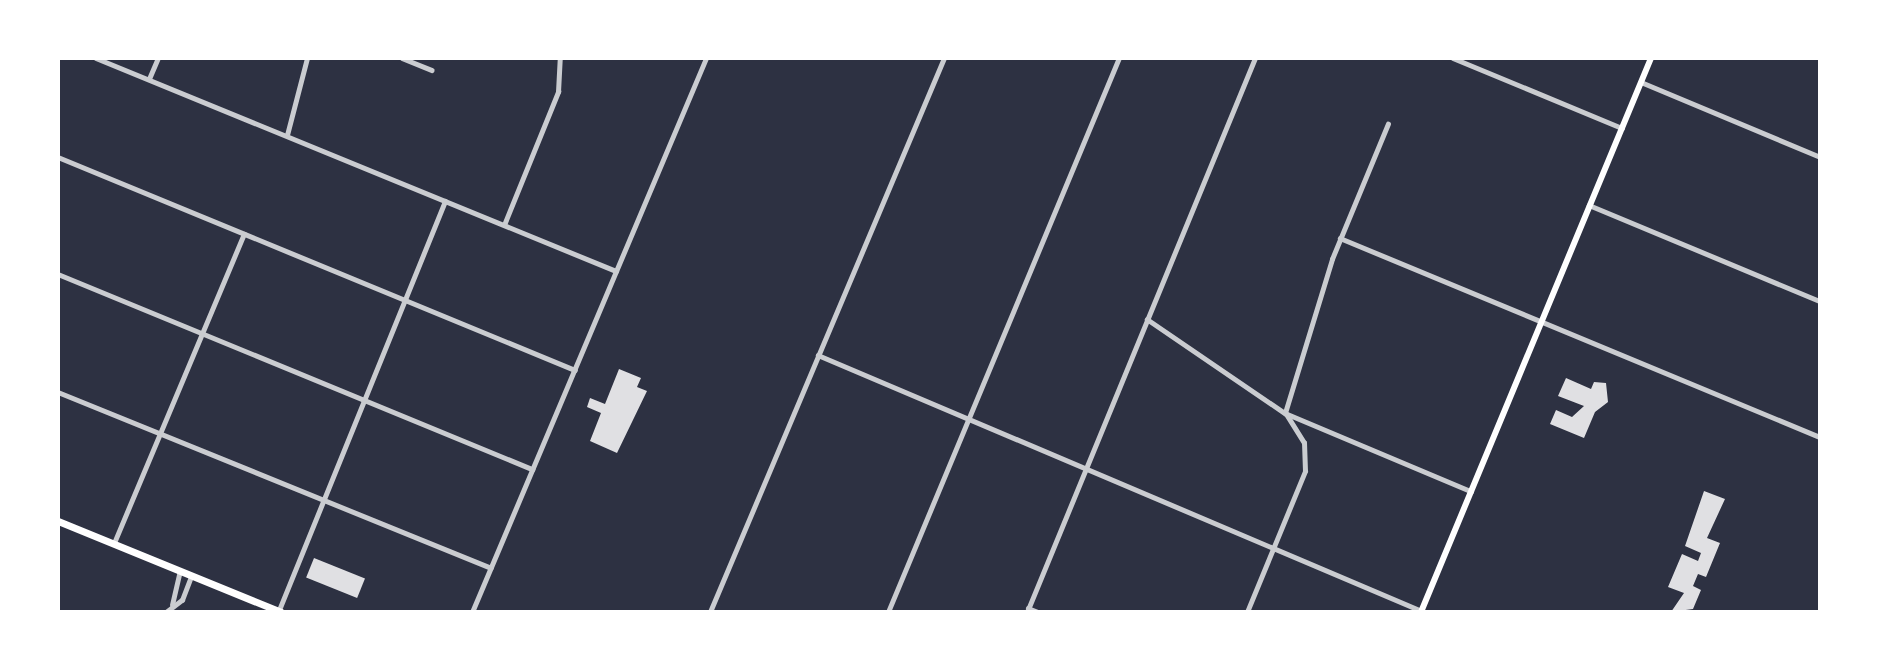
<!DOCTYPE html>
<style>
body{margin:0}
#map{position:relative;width:1878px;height:670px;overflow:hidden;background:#2d3142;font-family:Ubuntu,sans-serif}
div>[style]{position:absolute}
.building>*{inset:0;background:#e0e0e3;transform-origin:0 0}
.minor>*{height:4.5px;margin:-2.25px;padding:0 2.25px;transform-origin:2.25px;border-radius:2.25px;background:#caccd0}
.tertiary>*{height:5px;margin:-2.5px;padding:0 2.5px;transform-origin:2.5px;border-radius:2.5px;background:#caccd0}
.secondary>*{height:6px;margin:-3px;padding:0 3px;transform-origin:3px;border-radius:3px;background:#fff}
.primary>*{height:7px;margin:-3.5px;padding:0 3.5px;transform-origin:3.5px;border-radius:3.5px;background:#fff}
span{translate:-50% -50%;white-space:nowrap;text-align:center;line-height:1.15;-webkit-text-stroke:6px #fff;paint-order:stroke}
.frame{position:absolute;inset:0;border:60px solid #fff;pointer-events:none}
</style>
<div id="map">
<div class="building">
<div style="clip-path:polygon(619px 369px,641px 378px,637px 387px,647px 391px,617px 453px,590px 441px,601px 413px,587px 407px,590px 398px,605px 404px)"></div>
<div style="clip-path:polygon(1566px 378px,1591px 389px,1594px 382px,1606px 383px,1608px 402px,1595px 412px,1584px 438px,1550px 424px,1556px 410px,1572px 417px,1584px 406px,1558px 396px)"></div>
<div style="clip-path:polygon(1704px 491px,1725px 499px,1707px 538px,1720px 543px,1706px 577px,1698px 574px,1693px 586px,1701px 590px,1693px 609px,1671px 612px,1684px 593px,1668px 587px,1682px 554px,1698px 561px,1701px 553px,1685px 546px)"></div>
<div style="left:314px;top:558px;width:55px;height:21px;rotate:22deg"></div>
</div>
<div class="minor">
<div style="left:96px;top:58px;width:562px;rotate:22.27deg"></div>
<div style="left:402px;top:58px;width:32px;rotate:22deg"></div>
<div style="left:1453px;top:58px;width:183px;rotate:22.5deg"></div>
<div style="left:149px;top:79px;width:23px;rotate:-67deg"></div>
<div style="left:1641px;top:82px;width:194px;rotate:22.7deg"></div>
<div style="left:287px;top:135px;width:80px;rotate:-75.4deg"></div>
<div style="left:58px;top:157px;width:559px;rotate:22.39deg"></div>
<div style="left:1589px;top:205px;width:250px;rotate:22.6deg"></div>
<div style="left:504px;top:225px;width:144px;rotate:-67.9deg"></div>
<div style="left:558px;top:92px;width:34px;rotate:-87deg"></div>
<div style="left:1340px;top:238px;width:520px;rotate:22.52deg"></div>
<div style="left:58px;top:274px;width:513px;rotate:22.36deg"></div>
<div style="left:1147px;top:319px;width:167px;rotate:34.3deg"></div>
<div style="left:1285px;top:413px;width:202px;rotate:22.8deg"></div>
<div style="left:818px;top:355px;width:656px;rotate:22.97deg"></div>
<div style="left:58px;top:392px;width:467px;rotate:22.1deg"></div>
<div style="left:114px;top:543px;width:335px;rotate:-67.2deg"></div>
<div style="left:172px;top:605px;width:35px;rotate:-77deg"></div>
<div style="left:1028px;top:608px;width:11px;rotate:22deg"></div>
<div style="left:279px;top:610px;width:441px;rotate:-67.9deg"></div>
<div style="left:166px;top:612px;width:20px;rotate:-37deg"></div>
<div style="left:182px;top:600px;width:26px;rotate:-69deg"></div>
<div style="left:710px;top:612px;width:601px;rotate:-67.1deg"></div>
<div style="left:888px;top:612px;width:600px;rotate:-67.37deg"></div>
<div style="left:1027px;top:612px;width:599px;rotate:-67.63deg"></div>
<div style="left:1247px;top:612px;width:152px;rotate:-67.6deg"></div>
<div style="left:1305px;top:471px;width:28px;rotate:-92deg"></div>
<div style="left:1304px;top:443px;width:36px;rotate:-122deg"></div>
<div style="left:1285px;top:413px;width:161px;rotate:-73deg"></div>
<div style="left:1332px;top:259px;width:146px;rotate:-67.5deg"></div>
</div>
<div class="tertiary">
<div style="left:472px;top:612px;width:601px;rotate:-67.1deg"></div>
</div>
<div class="secondary">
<div style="left:1421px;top:612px;width:600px;rotate:-67.45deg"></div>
</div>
<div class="primary">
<div style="left:58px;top:521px;width:241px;rotate:22.2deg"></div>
</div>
<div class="frame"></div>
</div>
